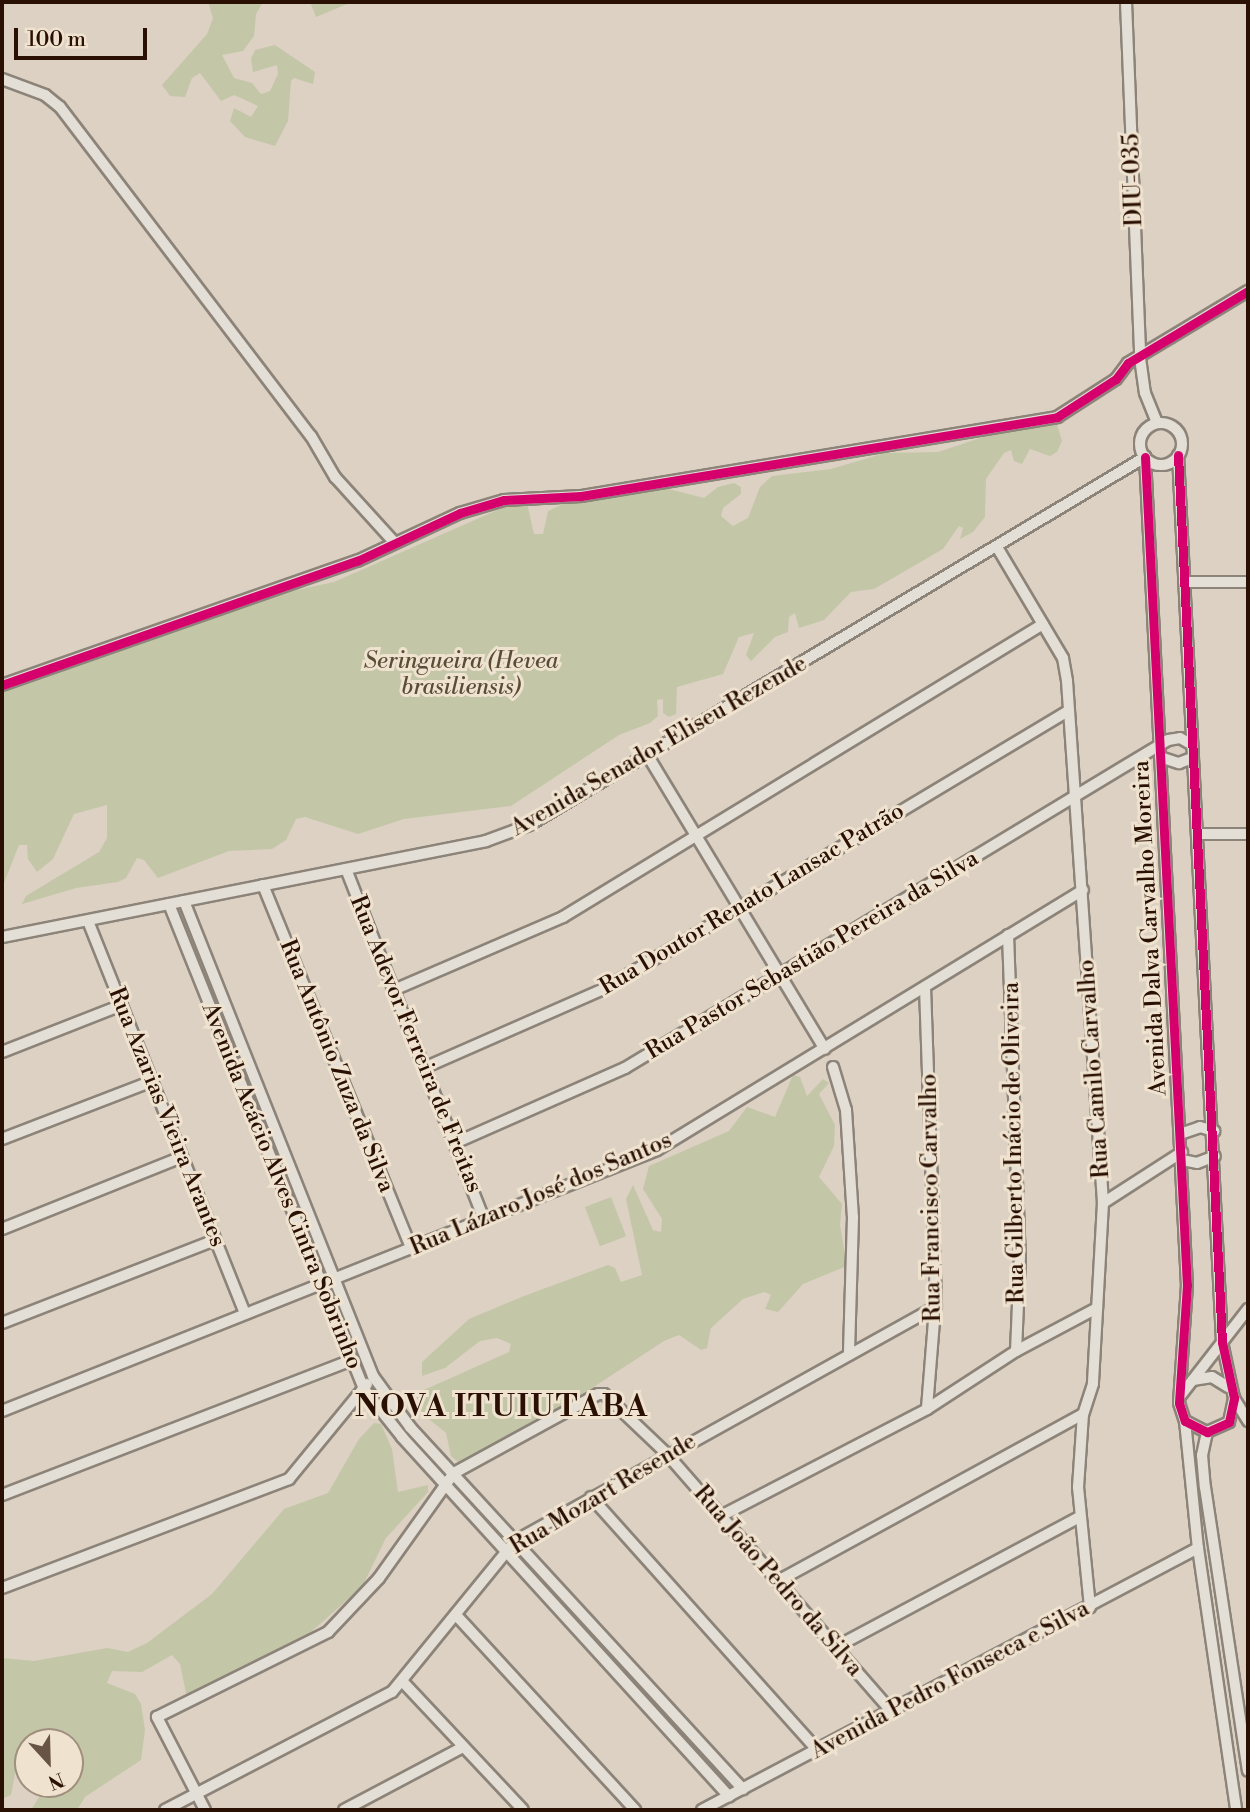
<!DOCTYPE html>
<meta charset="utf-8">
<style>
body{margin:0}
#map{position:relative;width:1250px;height:1812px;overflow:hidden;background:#dcd1c2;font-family:"Libre Bodoni",serif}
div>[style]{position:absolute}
.green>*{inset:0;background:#c3c7a8;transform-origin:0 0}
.roads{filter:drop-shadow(2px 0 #8c8379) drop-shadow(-2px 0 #8c8379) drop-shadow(0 2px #8c8379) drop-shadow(0 -2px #8c8379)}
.minor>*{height:10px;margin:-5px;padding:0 5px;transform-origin:5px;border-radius:5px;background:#e4dfd6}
.minor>.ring{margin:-5px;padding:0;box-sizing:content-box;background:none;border:10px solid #e4dfd6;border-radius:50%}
.cycleway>*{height:9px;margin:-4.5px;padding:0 4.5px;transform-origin:4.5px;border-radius:4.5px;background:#d6006c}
span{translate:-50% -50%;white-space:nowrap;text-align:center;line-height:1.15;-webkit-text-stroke:6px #efe3d0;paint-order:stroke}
.street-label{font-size:23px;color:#2a1002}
.park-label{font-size:23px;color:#594d35;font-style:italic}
.district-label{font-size:30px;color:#2a1002;font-weight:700;letter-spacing:2px}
.frame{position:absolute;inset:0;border:4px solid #2a1002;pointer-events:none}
.north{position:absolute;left:14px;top:1728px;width:70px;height:70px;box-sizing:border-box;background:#efe3d0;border:2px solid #a08f7e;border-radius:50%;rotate:158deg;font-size:19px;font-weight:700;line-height:28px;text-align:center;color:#2a1002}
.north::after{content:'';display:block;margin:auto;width:24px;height:32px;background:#685445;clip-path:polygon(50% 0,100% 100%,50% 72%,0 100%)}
.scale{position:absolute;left:14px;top:28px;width:133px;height:32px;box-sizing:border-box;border:4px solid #2a1002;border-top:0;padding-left:9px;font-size:21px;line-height:24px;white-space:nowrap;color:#2a1002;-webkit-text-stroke:5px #efe3d0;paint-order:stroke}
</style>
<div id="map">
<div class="green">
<div style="clip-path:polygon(208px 2px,263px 2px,256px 14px,254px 36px,243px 51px,222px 55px,234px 78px,252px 83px,261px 94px,270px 91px,278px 74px,277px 65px,253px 72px,251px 59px,255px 50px,275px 45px,315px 72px,313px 84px,294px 78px,291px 81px,288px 121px,275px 146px,245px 137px,230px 121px,234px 108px,251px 117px,258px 106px,234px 95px,221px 101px,200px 73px,192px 78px,185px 97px,170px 96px,162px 85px,207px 34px,213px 18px)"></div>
<div style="clip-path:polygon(310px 2px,352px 2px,316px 17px)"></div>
<div style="clip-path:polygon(1056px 421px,1062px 441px,1057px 452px,1050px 456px,1030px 449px,1022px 464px,1014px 461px,1011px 450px,1004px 453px,986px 479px,985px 517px,973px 532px,960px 539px,963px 528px,959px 526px,943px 549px,874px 589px,851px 592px,824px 620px,799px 628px,795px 613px,789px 617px,788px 632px,775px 637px,751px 661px,746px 655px,754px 633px,739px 637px,723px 674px,677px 687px,676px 714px,669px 717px,663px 713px,663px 699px,657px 700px,658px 716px,650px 723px,619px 735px,511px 806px,404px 819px,358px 834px,305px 817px,296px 819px,286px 840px,272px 849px,229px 851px,158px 878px,144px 860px,137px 858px,126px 878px,118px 882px,76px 888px,22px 904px,26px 896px,99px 852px,107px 838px,107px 805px,74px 814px,53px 859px,37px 872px,28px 859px,27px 845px,19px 845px,2px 888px,2px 688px,283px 593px,334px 582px,511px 504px,527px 503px,534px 534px,543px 534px,548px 511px,563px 504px,661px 487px,704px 498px,718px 487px,734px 483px,741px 487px,741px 494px,723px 508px,721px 516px,733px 526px,748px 518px,760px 487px,772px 476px,831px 469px,885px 453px,938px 452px,1001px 431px)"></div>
<div style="clip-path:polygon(793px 1075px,800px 1077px,807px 1096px,823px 1079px,829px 1083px,819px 1094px,835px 1125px,834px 1146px,819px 1177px,842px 1204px,840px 1225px,847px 1266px,803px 1284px,778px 1312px,765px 1309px,771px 1295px,764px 1292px,743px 1299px,711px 1328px,707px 1348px,701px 1350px,679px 1335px,664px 1341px,589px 1390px,465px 1459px,458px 1462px,451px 1456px,446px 1433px,424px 1415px,416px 1405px,415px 1394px,509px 1352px,511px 1344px,497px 1338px,480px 1341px,445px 1368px,422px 1376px,422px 1362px,469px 1319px,524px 1296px,608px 1265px,615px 1268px,621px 1282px,642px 1275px,626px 1199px,633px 1185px,653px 1230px,661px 1232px,662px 1219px,643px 1189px,649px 1166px,729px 1131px,747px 1107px,775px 1117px)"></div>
<div style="left:611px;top:1197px;width:42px;height:28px;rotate:69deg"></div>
<div style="clip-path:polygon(374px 1423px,381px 1424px,392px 1449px,398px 1492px,428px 1485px,428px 1492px,386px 1538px,362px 1587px,304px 1638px,240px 1667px,187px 1698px,180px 1664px,172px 1655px,142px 1672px,112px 1671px,107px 1683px,135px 1694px,141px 1704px,145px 1730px,141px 1760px,85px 1797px,77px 1810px,31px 1810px,47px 1784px,70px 1784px,70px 1742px,28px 1742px,28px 1759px,16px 1768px,11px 1795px,2px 1799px,2px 1658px,34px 1661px,107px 1648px,128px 1652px,147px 1643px,212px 1594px,284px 1509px,328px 1493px,359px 1439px)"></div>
</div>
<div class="roads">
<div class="minor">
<div style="left:1126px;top:2px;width:356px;rotate:87.7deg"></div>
<div style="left:1140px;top:358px;width:35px;rotate:82deg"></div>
<div style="left:1145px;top:393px;width:32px;rotate:68deg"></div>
<div style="left:2px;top:79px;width:46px;rotate:20.4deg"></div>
<div style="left:45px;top:95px;width:19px;rotate:39deg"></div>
<div style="left:60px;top:107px;width:414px;rotate:52.7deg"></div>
<div style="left:311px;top:436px;width:48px;rotate:59.7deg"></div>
<div style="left:335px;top:477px;width:88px;rotate:47.8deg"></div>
<div class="ring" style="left:1140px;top:423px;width:32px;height:32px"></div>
<div style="left:1145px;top:457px;width:829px;rotate:87.1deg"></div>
<div style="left:1187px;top:1285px;width:118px;rotate:93.9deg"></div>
<div style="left:1179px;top:1403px;width:19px;rotate:72deg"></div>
<div style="left:1185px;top:1421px;width:25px;rotate:27deg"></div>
<div style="left:1207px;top:1432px;width:24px;rotate:-24deg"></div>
<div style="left:1229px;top:1422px;width:25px;rotate:-78deg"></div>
<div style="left:1234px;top:1398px;width:57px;rotate:-102.1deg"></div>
<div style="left:1222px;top:1342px;width:888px;rotate:-92.84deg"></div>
<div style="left:997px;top:547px;width:129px;rotate:59.3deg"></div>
<div style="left:1063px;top:658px;width:23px;rotate:80deg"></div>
<div style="left:1067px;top:681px;width:523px;rotate:86.05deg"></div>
<div style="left:1103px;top:1203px;width:181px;rotate:93.2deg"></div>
<div style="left:1093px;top:1384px;width:32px;rotate:108deg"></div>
<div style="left:1083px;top:1414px;width:73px;rotate:93.9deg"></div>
<div style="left:1078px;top:1487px;width:121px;rotate:84.3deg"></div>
<div style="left:1184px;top:582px;width:64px"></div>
<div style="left:2px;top:685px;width:376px;rotate:-19.3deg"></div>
<div style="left:357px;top:561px;width:114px;rotate:-25deg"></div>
<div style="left:460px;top:513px;width:46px;rotate:-16.5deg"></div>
<div style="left:504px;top:500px;width:77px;rotate:-3deg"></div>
<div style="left:581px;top:496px;width:483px;rotate:-9.4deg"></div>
<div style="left:1057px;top:417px;width:70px;rotate:-32.8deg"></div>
<div style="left:1116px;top:379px;width:20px;rotate:-53deg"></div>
<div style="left:1128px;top:363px;width:140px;rotate:-31deg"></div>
<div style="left:648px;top:756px;width:342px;rotate:58.9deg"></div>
<div style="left:1160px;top:757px;width:20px;rotate:18deg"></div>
<div style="left:1179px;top:763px;width:14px;rotate:-21deg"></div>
<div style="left:1198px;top:834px;width:50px"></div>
<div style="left:346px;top:869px;width:376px;rotate:68.5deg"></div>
<div style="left:263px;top:885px;width:392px;rotate:67.8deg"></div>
<div style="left:184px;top:901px;width:511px;rotate:68.3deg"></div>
<div style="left:373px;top:1376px;width:63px;rotate:54deg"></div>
<div style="left:410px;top:1427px;width:492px;rotate:47.4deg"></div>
<div style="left:169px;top:904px;width:523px;rotate:68.1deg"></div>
<div style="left:364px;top:1389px;width:61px;rotate:51.6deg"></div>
<div style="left:402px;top:1437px;width:486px;rotate:47.7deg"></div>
<div style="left:88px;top:921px;width:423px;rotate:68.2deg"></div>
<div style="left:1008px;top:935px;width:321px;rotate:87.9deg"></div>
<div style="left:1020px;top:1256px;width:95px;rotate:92.4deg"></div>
<div style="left:2px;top:937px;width:493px;rotate:-11.2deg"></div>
<div style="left:486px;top:841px;width:46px;rotate:-20.4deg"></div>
<div style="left:529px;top:825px;width:718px;rotate:-30.85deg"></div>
<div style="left:925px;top:987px;width:309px;rotate:88deg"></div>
<div style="left:936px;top:1296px;width:113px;rotate:94.6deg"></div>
<div style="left:396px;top:989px;width:182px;rotate:-23.3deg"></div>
<div style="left:563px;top:917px;width:562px;rotate:-31.4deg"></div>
<div style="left:2px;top:1052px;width:129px;rotate:-21.4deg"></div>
<div style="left:426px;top:1067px;width:194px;rotate:-23.7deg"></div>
<div style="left:604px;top:989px;width:541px;rotate:-30.93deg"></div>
<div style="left:833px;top:1067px;width:45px;rotate:73.2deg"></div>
<div style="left:846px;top:1110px;width:107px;rotate:86.3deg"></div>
<div style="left:853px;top:1217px;width:138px;rotate:91.7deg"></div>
<div style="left:1180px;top:1134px;width:21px;rotate:-19deg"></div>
<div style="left:1200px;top:1127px;width:15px;rotate:16deg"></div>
<div style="left:2px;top:1139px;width:161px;rotate:-21.1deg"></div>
<div style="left:455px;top:1143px;width:186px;rotate:-23.8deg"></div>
<div style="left:625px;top:1068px;width:634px;rotate:-31.13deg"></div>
<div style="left:1168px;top:740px;width:12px;rotate:-9deg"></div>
<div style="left:1180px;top:738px;width:13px;rotate:29deg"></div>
<div style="left:1182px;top:1160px;width:15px;rotate:11deg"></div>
<div style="left:1197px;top:1163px;width:19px;rotate:-21deg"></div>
<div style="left:1103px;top:1203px;width:94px;rotate:-32.8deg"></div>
<div style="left:2px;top:1229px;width:194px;rotate:-21.8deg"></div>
<div style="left:2px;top:1323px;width:229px;rotate:-21.3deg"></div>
<div style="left:1193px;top:1380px;width:19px;rotate:-9deg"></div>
<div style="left:1212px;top:1377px;width:19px;rotate:32deg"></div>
<div style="left:1181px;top:1395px;width:109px;rotate:-52.1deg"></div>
<div style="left:1235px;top:1400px;width:25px;rotate:58deg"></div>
<div style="left:2px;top:1411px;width:705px;rotate:-21.73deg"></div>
<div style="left:657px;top:1150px;width:499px;rotate:-31.4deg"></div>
<div style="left:1185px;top:1421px;width:128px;rotate:84.2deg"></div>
<div style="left:1198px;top:1548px;width:265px;rotate:81.7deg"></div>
<div style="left:1207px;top:1432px;width:24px;rotate:102deg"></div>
<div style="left:1202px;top:1455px;width:32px;rotate:85deg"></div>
<div style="left:1205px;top:1487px;width:287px;rotate:81.4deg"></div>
<div style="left:2px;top:1495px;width:375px;rotate:-21.1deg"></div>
<div style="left:591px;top:1497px;width:339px;rotate:48.2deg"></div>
<div style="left:721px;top:1516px;width:232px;rotate:-27.4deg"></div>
<div style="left:927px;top:1409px;width:106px;rotate:-33.1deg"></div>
<div style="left:1016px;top:1351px;width:92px;rotate:-28deg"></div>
<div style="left:778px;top:1581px;width:348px;rotate:-28.7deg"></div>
<div style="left:2px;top:1588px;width:307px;rotate:-20.8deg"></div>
<div style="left:289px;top:1479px;width:123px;rotate:-50.6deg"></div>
<div style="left:456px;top:1615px;width:265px;rotate:47.4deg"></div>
<div style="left:836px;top:1647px;width:276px;rotate:-28.1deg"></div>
<div style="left:403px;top:1682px;width:175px;rotate:46.8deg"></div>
<div style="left:165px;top:1810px;width:256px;rotate:-27.5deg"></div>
<div style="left:392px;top:1692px;width:195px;rotate:-50.8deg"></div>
<div style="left:515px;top:1541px;width:482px;rotate:-29.1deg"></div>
<div style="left:205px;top:1810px;width:105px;rotate:-117.3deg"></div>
<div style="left:157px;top:1717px;width:191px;rotate:-26.4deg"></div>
<div style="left:328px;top:1632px;width:74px;rotate:-46.6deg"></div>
<div style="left:379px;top:1578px;width:129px;rotate:-54.5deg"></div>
<div style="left:454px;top:1473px;width:164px;rotate:-28.7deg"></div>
<div style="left:598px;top:1394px;width:6px"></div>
<div style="left:604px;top:1394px;width:87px;rotate:43.6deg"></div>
<div style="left:667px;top:1454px;width:341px;rotate:48.9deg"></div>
<div style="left:344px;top:1810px;width:135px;rotate:-27.9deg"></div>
<div style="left:702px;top:1810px;width:561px;rotate:-27.84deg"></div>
</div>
</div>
<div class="cycleway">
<div style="left:1145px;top:457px;width:829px;rotate:87.1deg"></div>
<div style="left:1187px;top:1285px;width:118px;rotate:93.9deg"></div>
<div style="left:1179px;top:1403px;width:19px;rotate:72deg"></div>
<div style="left:1185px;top:1421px;width:25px;rotate:27deg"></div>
<div style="left:1207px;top:1432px;width:24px;rotate:-24deg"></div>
<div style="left:1229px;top:1422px;width:25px;rotate:-78deg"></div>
<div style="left:1234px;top:1398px;width:57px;rotate:-102.1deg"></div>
<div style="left:1222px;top:1342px;width:888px;rotate:-92.84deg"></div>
<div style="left:2px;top:685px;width:376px;rotate:-19.3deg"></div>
<div style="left:357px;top:561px;width:114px;rotate:-25deg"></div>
<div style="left:460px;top:513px;width:46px;rotate:-16.5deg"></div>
<div style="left:504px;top:500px;width:77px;rotate:-3deg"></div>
<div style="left:581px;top:496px;width:483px;rotate:-9.4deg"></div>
<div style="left:1057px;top:417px;width:70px;rotate:-32.8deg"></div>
<div style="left:1116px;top:379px;width:20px;rotate:-53deg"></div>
<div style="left:1128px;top:363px;width:140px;rotate:-31deg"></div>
</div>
<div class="street-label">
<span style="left:1133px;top:180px;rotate:-92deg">DIU-035</span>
<span style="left:659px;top:746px;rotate:-30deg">Avenida Senador Eliseu Rezende</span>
<span style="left:752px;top:899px;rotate:-31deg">Rua Doutor Renato Lansac Patrão</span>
<span style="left:1150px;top:928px;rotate:-93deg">Avenida Dalva Carvalho Moreira</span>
<span style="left:812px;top:955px;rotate:-31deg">Rua Pastor Sebastião Pereira da Silva</span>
<span style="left:416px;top:1044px;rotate:68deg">Rua Adevor Ferreira de Freitas</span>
<span style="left:337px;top:1066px;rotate:68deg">Rua Antônio Zuza da Silva</span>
<span style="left:1094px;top:1069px;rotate:-94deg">Rua Camilo Carvalho</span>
<span style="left:167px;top:1117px;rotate:68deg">Rua Azarias Vieira Arantes</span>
<span style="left:1014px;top:1143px;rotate:-91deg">Rua Gilberto Inácio de Oliveira</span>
<span style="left:282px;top:1186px;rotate:68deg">Avenida Acácio Alves Cintra Sobrinho</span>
<span style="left:541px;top:1194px;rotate:-23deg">Rua Lázaro José dos Santos</span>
<span style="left:931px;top:1198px;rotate:-91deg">Rua Francisco Carvalho</span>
<span style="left:603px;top:1494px;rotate:-31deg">Rua Mozart Resende</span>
<span style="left:778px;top:1581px;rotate:49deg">Rua João Pedro da Silva</span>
<span style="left:950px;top:1680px;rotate:-28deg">Avenida Pedro Fonseca e Silva</span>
</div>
<div class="park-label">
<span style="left:461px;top:674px">Seringueira (Hevea<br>brasiliensis)</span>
</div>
<div class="district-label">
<span style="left:502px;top:1407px">NOVA ITUIUTABA</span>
</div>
<div class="frame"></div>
<div class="north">N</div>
<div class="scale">100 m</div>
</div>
